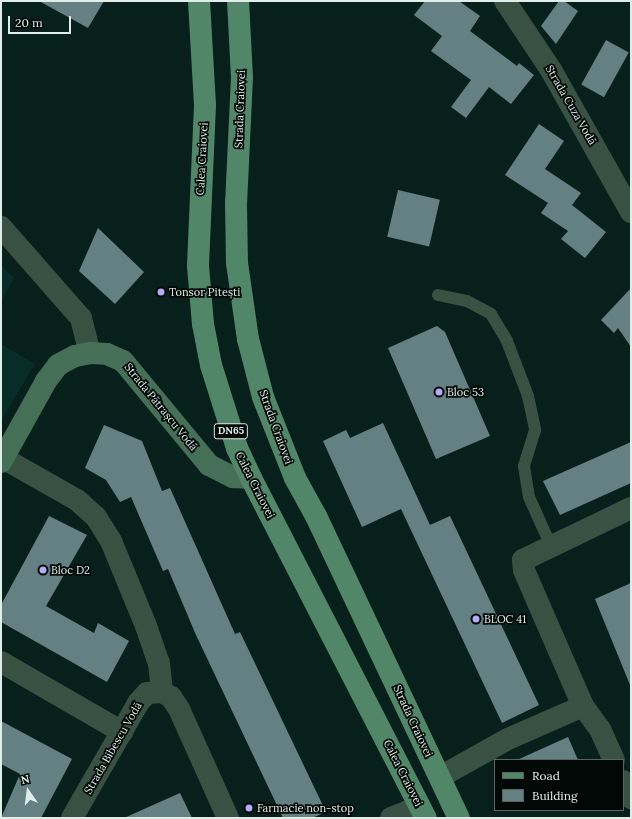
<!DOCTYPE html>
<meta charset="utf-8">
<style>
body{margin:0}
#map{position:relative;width:632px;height:819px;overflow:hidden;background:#07201b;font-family:Lora,serif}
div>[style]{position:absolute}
.built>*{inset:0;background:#082c26}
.building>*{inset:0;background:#648082;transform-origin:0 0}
.lane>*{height:12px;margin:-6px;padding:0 6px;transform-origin:6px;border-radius:6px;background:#385142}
.street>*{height:22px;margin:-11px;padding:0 11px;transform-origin:11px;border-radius:11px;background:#385142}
.secondary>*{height:22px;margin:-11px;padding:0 11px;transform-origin:11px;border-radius:11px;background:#466f58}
.primary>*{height:22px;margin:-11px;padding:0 11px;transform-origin:11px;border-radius:11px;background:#518768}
.dots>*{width:11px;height:11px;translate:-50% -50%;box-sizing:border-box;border:2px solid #020806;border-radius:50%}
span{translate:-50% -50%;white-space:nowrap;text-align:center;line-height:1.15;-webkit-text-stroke:3.5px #020806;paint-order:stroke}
.shield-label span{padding:1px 3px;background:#020806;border:1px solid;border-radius:3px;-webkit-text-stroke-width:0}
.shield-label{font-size:10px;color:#e0eeea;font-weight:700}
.street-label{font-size:11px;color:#e0eeea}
.poi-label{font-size:11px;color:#e0eeea}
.left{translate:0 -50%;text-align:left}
.frame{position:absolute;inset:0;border:2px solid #e0eeea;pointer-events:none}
.legend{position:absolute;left:494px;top:759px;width:130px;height:52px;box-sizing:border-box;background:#020806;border:1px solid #5b6461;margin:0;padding:5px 7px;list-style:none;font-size:12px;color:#e0eeea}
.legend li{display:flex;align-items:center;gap:8px;height:20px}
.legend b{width:20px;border:1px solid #5b6461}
.north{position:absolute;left:8px;top:771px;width:40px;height:40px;-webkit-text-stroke:3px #020806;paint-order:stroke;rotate:346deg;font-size:11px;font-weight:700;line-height:16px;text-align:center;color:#e0eeea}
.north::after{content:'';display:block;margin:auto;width:14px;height:18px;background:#e0eeea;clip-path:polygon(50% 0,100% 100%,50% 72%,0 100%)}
.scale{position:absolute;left:8px;top:16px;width:63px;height:18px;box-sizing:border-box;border:2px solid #e0eeea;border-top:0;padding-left:5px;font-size:12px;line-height:14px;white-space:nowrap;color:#e0eeea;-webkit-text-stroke:3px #020806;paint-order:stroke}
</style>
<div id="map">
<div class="built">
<div style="clip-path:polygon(1px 265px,14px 278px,1px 302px)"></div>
<div style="clip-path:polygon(1px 344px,35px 364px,1px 421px)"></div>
</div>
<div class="building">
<div style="clip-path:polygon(39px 1px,104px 1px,88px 28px)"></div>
<div style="clip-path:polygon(425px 1px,459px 1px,480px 16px,470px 31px,517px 66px,519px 63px,534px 75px,511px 104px,489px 87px,466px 118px,451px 107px,471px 80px,431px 51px,442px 36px,414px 15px)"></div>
<div style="clip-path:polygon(559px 1px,564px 1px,578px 11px,556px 44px,541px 26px)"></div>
<div style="left:606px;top:40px;width:26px;height:51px;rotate:29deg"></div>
<div style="clip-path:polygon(539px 124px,564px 141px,545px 169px,581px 193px,572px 205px,606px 232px,585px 258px,561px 239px,568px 231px,541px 213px,548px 203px,505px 175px)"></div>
<div style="left:398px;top:190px;width:43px;height:48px;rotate:13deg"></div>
<div style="clip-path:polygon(98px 228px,144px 272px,115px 304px,79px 271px)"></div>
<div style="clip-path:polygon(631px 288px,631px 347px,618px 328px,614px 333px,601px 320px)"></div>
<div style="clip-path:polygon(437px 326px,445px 332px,490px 436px,436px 459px,388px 348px)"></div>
<div style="clip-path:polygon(383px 423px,430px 525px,450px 516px,539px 705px,502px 723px,401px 509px,362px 527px,323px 441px,346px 430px,350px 438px)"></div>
<div style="clip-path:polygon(104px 425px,142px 441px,162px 491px,170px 488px,235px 634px,240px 632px,326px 812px,312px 818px,283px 818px,196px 635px,168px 569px,163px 571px,131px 497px,120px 502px,106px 480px,85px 468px)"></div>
<div style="clip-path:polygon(631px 442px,631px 483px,560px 515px,543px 481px)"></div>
<div style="clip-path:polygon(49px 516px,87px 535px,46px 606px,94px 633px,98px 623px,129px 641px,107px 682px,1px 622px,1px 605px)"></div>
<div style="clip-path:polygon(631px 583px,631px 685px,630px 685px,595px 599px)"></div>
<div style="clip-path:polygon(1px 721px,72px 759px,41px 818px,1px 818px,20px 774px,1px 764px)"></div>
<div style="clip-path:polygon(568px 737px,578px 760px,517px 760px)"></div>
<div style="clip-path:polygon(180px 793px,192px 818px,124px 818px)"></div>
</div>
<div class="lane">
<div style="left:438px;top:295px;width:30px;rotate:12deg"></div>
<div style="left:467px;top:301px;width:27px;rotate:28deg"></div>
<div style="left:491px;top:314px;width:31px;rotate:59deg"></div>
<div style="left:507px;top:341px;width:59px;rotate:69.1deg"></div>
<div style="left:528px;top:396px;width:35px;rotate:78deg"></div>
<div style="left:535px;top:430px;width:38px;rotate:107deg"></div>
<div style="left:524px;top:466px;width:31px;rotate:81deg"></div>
<div style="left:529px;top:497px;width:54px;rotate:65.8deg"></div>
</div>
<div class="street">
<div style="left:505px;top:1px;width:83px;rotate:56.3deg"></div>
<div style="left:551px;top:70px;width:163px;rotate:60.6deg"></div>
<div style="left:1px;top:227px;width:121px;rotate:48.7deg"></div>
<div style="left:81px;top:318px;width:36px;rotate:76deg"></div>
<div style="left:3px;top:458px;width:85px;rotate:29.6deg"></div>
<div style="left:77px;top:500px;width:25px;rotate:42deg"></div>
<div style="left:96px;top:517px;width:28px;rotate:58deg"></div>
<div style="left:111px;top:541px;width:92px;rotate:67.6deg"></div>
<div style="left:146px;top:626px;width:39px;rotate:71deg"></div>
<div style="left:159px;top:663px;width:29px;rotate:84deg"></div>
<div style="left:1px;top:662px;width:140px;rotate:30deg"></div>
<div style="left:583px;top:706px;width:29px;rotate:54deg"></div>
<div style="left:600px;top:729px;width:34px;rotate:66deg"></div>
<div style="left:440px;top:777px;width:78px;rotate:-29.2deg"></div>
<div style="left:508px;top:739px;width:82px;rotate:-23.7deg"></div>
<div style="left:583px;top:706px;width:148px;rotate:-113.5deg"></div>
<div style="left:524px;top:570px;width:10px;rotate:-96deg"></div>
<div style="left:523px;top:560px;width:120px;rotate:-25.7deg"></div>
<div style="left:623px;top:781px;width:19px;rotate:65deg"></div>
<div style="left:72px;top:818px;width:133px;rotate:-60.1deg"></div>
<div style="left:138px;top:703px;width:13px;rotate:-48deg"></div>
<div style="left:147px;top:693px;width:15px;rotate:-4deg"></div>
<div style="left:162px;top:692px;width:10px;rotate:29deg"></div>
<div style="left:171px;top:697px;width:14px;rotate:56deg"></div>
<div style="left:179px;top:709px;width:120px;rotate:65.8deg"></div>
<div style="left:391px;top:818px;width:31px;rotate:-22deg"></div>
</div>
<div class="secondary">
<div style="left:1px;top:462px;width:93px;rotate:-60.9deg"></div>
<div style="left:46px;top:381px;width:20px;rotate:-53deg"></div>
<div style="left:58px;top:365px;width:19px;rotate:-28deg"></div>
<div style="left:75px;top:356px;width:15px;rotate:-11deg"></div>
<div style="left:90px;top:353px;width:17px;rotate:3deg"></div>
<div style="left:107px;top:354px;width:17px;rotate:24deg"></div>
<div style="left:123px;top:361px;width:135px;rotate:50.4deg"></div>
<div style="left:209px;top:465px;width:27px;rotate:27deg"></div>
<div style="left:233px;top:477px;width:18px;rotate:3deg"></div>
</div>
<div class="primary">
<div style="left:199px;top:1px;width:104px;rotate:86.7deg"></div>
<div style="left:205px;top:105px;width:161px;rotate:92.5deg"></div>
<div style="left:198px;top:266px;width:58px;rotate:85.1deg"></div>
<div style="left:203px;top:324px;width:42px;rotate:79deg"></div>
<div style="left:211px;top:365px;width:87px;rotate:72.6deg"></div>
<div style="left:237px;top:448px;width:33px;rotate:65deg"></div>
<div style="left:251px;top:478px;width:382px;rotate:62.8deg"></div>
<div style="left:238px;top:1px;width:76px;rotate:87deg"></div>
<div style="left:242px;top:77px;width:125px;rotate:92.7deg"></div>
<div style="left:236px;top:202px;width:61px;rotate:89.1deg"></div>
<div style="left:237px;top:263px;width:77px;rotate:81.8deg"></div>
<div style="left:248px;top:339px;width:60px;rotate:75.5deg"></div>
<div style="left:263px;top:397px;width:87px;rotate:68.4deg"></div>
<div style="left:295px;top:478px;width:43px;rotate:61.1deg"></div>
<div style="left:316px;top:516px;width:334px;rotate:64.7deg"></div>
</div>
<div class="dots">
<div style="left:161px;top:292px;background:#b5acf8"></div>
<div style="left:439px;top:392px;background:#b5acf8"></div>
<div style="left:43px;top:570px;background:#b5acf8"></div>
<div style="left:476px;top:619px;background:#b5acf8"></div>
<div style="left:249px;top:808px;background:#b5acf8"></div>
</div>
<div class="shield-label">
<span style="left:231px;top:431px">DN65</span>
</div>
<div class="street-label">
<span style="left:571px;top:105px;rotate:60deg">Strada Cuza Vodă</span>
<span style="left:240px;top:109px;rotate:-88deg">Strada Craiovei</span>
<span style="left:202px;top:159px;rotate:-87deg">Calea Craiovei</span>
<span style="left:161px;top:407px;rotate:51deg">Strada Pătrașcu Vodă</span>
<span style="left:276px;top:427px;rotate:70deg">Strada Craiovei</span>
<span style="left:255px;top:485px;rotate:63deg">Calea Craiovei</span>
<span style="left:413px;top:721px;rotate:65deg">Strada Craiovei</span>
<span style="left:113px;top:748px;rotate:-60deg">Strada Bibescu Vodă</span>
<span style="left:403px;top:773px;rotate:63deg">Calea Craiovei</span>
</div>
<div class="poi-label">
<span class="left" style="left:169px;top:292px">Tonsor Pitești</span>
<span class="left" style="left:447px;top:392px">Bloc 53</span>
<span class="left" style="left:51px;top:570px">Bloc D2</span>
<span class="left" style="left:484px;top:619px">BLOC 41</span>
<span class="left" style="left:257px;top:808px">Farmacie non-stop</span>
</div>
<div class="frame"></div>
<ul class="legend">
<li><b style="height:5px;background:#518768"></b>Road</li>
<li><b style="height:11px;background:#648082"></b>Building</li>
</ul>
<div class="north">N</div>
<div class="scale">20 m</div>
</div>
